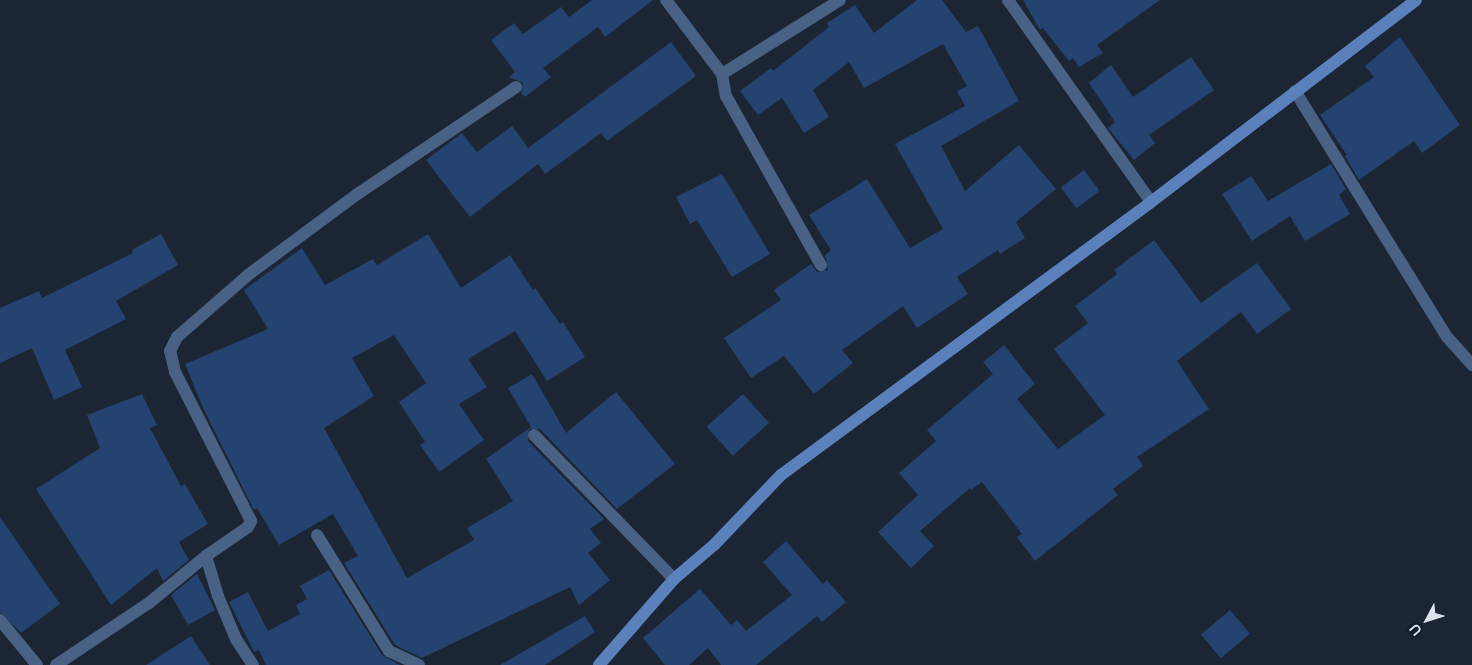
<!DOCTYPE html>
<style>
body{margin:0}
#map{position:relative;width:1472px;height:665px;overflow:hidden;background:#1c2533;font-family:Lato,sans-serif}
div>[style]{position:absolute}
.building>*{inset:0;background:#244370;transform-origin:0 0}
.street>*{height:12px;margin:-6px;padding:0 6px;transform-origin:6px;border-radius:6px;background:#486185}
.secondary>*{height:12px;margin:-6px;padding:0 6px;transform-origin:6px;border-radius:6px;background:#5a81bc}
span{translate:-50% -50%;white-space:nowrap;text-align:center;line-height:1.15;-webkit-text-stroke:4px #131c29;paint-order:stroke}
.north{position:absolute;left:1402px;top:595px;width:50px;height:50px;-webkit-text-stroke:4px #131c29;paint-order:stroke;rotate:230deg;font-size:14px;font-weight:700;line-height:20px;text-align:center;color:#dde3ec}
.north::after{content:'';display:block;margin:auto;width:18px;height:22px;background:#dde3ec;clip-path:polygon(50% 0,100% 100%,50% 72%,0 100%)}
</style>
<div id="map">
<div class="building">
<div style="clip-path:polygon(592px 0,653px 0,605px 37px,598px 27px,543px 68px,551px 77px,525px 97px,521px 93px,523px 83px,509px 77px,515px 72px,491px 40px,514px 23px,523px 34px,561px 7px,569px 17px)"></div>
<div style="clip-path:polygon(917px 0,942px 0,966px 32px,978px 26px,1019px 101px,941px 146px,965px 191px,1019px 145px,1056px 189px,1016px 222px,1025px 238px,1000px 254px,998px 250px,957px 277px,968px 294px,917px 328px,903px 306px,842px 350px,853px 363px,814px 394px,784px 356px,751px 378px,724px 338px,781px 300px,774px 290px,811px 264px,817px 272px,828px 270px,825px 255px,831px 250px,809px 215px,867px 179px,910px 248px,943px 229px,895px 144px,965px 106px,957px 91px,967px 86px,943px 44px,864px 88px,849px 62px,813px 90px,829px 117px,804px 133px,782px 98px,758px 115px,740px 91px,771px 68px,773px 71px,829px 27px,827px 23px,855px 5px,874px 33px)"></div>
<div style="clip-path:polygon(1023px 0,1160px 0,1097px 45px,1103px 53px,1079px 67px,1073px 58px,1069px 61px,1043px 28px,1040px 30px)"></div>
<div style="clip-path:polygon(1400px 37px,1460px 125px,1422px 153px,1414px 141px,1359px 180px,1345px 156px,1347px 155px,1320px 115px,1374px 77px,1365px 66px)"></div>
<div style="clip-path:polygon(671px 42px,696px 76px,607px 141px,601px 133px,545px 174px,538px 164px,470px 217px,426px 160px,462px 133px,477px 152px,512px 126px,528px 148px)"></div>
<div style="clip-path:polygon(1191px 57px,1214px 90px,1149px 135px,1155px 143px,1134px 160px,1108px 128px,1115px 122px,1089px 83px,1111px 65px,1133px 97px)"></div>
<div style="clip-path:polygon(1331px 164px,1346px 189px,1339px 195px,1350px 214px,1305px 241px,1290px 216px,1252px 241px,1222px 194px,1251px 176px,1268px 201px)"></div>
<div style="left:1084px;top:170px;width:26px;height:29px;rotate:53deg"></div>
<div style="clip-path:polygon(722px 174px,770px 254px,732px 277px,697px 220px,690px 224px,676px 197px)"></div>
<div style="clip-path:polygon(161px 234px,178px 265px,116px 301px,126px 319px,65px 350px,82px 387px,54px 400px,32px 348px,0 363px,0 308px,39px 291px,42px 298px,133px 253px,132px 250px)"></div>
<div style="clip-path:polygon(428px 234px,461px 288px,510px 255px,533px 290px,535px 288px,560px 324px,563px 322px,585px 357px,547px 381px,515px 331px,468px 359px,487px 387px,459px 404px,484px 440px,439px 472px,420px 445px,425px 442px,399px 402px,426px 383px,394px 335px,352px 358px,374px 396px,324px 428px,407px 578px,474px 540px,467px 528px,513px 501px,486px 459px,531px 427px,508px 388px,532px 374px,566px 433px,616px 392px,675px 464px,617px 509px,540px 429px,529px 429px,528px 441px,604px 519px,590px 529px,601px 543px,588px 553px,610px 580px,579px 605px,570px 587px,422px 658px,395px 645px,344px 563px,358px 556px,333px 514px,279px 545px,257px 508px,254px 510px,204px 410px,185px 364px,268px 329px,244px 290px,302px 248px,325px 285px,373px 259px,377px 265px)"></div>
<div style="clip-path:polygon(1154px 240px,1201px 303px,1257px 263px,1291px 309px,1257px 334px,1241px 312px,1177px 361px,1209px 409px,1137px 457px,1143px 466px,1113px 489px,1118px 495px,1035px 561px,1017px 537px,1022px 534px,982px 482px,971px 490px,970px 488px,920px 531px,934px 546px,911px 568px,878px 532px,918px 495px,899px 473px,936px 441px,927px 430px,993px 374px,983px 362px,1004px 345px,1035px 384px,1017px 399px,1058px 449px,1105px 415px,1054px 349px,1088px 323px,1075px 306px,1117px 274px,1114px 270px)"></div>
<div style="clip-path:polygon(142px 394px,157px 425px,150px 428px,181px 486px,185px 484px,208px 524px,179px 542px,189px 560px,163px 581px,157px 568px,111px 605px,36px 489px,100px 448px,87px 415px)"></div>
<div style="left:743px;top:394px;width:39px;height:49px;rotate:48deg"></div>
<div style="clip-path:polygon(0 517px,60px 604px,21px 633px,0 612px)"></div>
<div style="clip-path:polygon(786px 541px,823px 584px,827px 580px,846px 602px,822px 622px,817px 616px,756px 665px,721px 665px,708px 648px,689px 665px,665px 665px,643px 638px,700px 589px,731px 625px,737px 620px,746px 631px,792px 595px,763px 562px)"></div>
<div style="clip-path:polygon(329px 570px,382px 655px,400px 665px,266px 665px,259px 650px,254px 652px,229px 602px,248px 592px,268px 631px,300px 614px,296px 605px,307px 599px,300px 586px)"></div>
<div style="clip-path:polygon(197px 574px,215px 610px,188px 625px,171px 595px)"></div>
<div style="left:1230px;top:610px;width:31px;height:38px;rotate:50deg"></div>
<div style="clip-path:polygon(585px 616px,595px 632px,545px 665px,500px 665px)"></div>
<div style="clip-path:polygon(191px 636px,210px 665px,146px 665px)"></div>
</div>
<div class="street">
<div style="left:666px;top:0;width:93px;rotate:52.9deg"></div>
<div style="left:722px;top:74px;width:139px;rotate:-32.1deg"></div>
<div style="left:1008px;top:0;width:247px;rotate:54.7deg"></div>
<div style="left:722px;top:74px;width:22px;rotate:80deg"></div>
<div style="left:726px;top:96px;width:194px;rotate:60.7deg"></div>
<div style="left:1295px;top:91px;width:289px;rotate:58.3deg"></div>
<div style="left:1447px;top:337px;width:38px;rotate:48deg"></div>
<div style="left:534px;top:435px;width:201px;rotate:45.8deg"></div>
<div style="left:317px;top:535px;width:137px;rotate:58.2deg"></div>
<div style="left:389px;top:651px;width:33px;rotate:25deg"></div>
<div style="left:206px;top:556px;width:42px;rotate:73.3deg"></div>
<div style="left:218px;top:596px;width:47px;rotate:67.3deg"></div>
<div style="left:236px;top:639px;width:31px;rotate:57deg"></div>
<div style="left:0;top:620px;width:58px;rotate:50.6deg"></div>
<div style="left:56px;top:665px;width:112px;rotate:-33.7deg"></div>
<div style="left:149px;top:603px;width:74px;rotate:-39.5deg"></div>
<div style="left:206px;top:556px;width:51px;rotate:-34.6deg"></div>
<div style="left:248px;top:527px;width:7px;rotate:-63deg"></div>
<div style="left:251px;top:521px;width:167px;rotate:-117deg"></div>
<div style="left:175px;top:372px;width:22px;rotate:-103deg"></div>
<div style="left:170px;top:351px;width:16px;rotate:-63deg"></div>
<div style="left:177px;top:337px;width:94px;rotate:-41.1deg"></div>
<div style="left:248px;top:275px;width:134px;rotate:-36.5deg"></div>
<div style="left:356px;top:195px;width:193px;rotate:-34deg"></div>
</div>
<div class="secondary">
<div style="left:599px;top:665px;width:114px;rotate:-48.9deg"></div>
<div style="left:674px;top:579px;width:52px;rotate:-40.4deg"></div>
<div style="left:714px;top:545px;width:97px;rotate:-46.3deg"></div>
<div style="left:781px;top:475px;width:460px;rotate:-36.4deg"></div>
<div style="left:1151px;top:202px;width:333px;rotate:-37.3deg"></div>
</div>
<div class="north">U</div>
</div>
